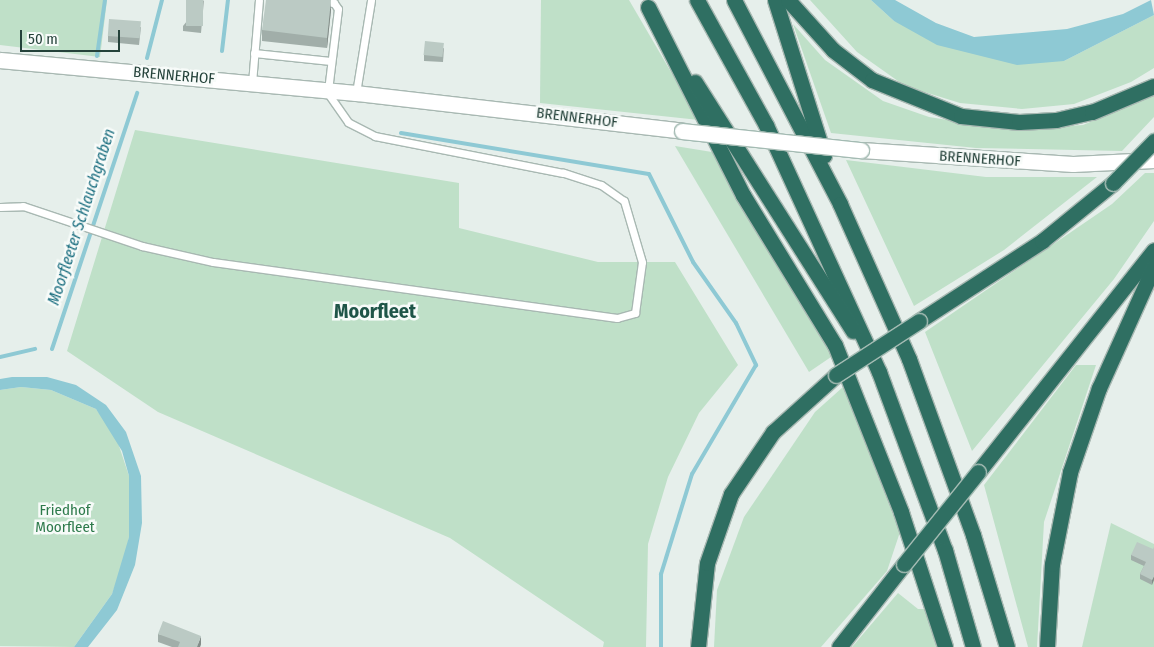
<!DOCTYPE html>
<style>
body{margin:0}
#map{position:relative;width:1154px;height:647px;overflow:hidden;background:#e6efeb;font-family:"Fira Sans Condensed",sans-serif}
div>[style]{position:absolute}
.green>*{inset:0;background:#bfe0c8}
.water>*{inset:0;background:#8ec9d4}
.stream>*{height:4px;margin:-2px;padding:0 2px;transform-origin:2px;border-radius:2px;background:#8ec9d4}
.roads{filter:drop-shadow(1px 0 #a8b8b2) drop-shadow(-1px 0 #a8b8b2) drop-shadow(0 1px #a8b8b2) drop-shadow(0 -1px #a8b8b2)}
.lane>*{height:7px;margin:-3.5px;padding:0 3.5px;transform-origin:3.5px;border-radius:3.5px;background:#fff}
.secondary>*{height:15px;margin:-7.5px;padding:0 7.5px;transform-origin:7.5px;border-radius:7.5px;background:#fff}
.highway>*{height:15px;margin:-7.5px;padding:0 7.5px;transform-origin:7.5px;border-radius:7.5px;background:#2f6f62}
.bridges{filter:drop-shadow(1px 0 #a4bbb3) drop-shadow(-1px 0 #a4bbb3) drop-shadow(0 1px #a4bbb3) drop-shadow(0 -1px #a4bbb3)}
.secondary-bridge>*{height:15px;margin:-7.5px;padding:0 7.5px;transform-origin:7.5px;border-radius:7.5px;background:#fff}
.highway-bridge>*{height:15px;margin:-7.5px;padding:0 7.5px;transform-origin:7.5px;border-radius:7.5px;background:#2f6f62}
.wall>*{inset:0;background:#a1aea9}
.shaded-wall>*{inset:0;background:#838d89}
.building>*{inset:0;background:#bbcac4;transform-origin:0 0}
span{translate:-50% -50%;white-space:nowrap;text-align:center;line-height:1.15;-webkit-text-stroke:5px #f7fbf9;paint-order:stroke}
.street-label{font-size:15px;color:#24423a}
.park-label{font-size:15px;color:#2d7a4b}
.water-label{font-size:16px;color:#1c6f80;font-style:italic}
.district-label{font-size:20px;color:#1f5548;font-weight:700}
.scale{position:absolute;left:20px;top:30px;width:100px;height:22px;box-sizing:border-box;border:2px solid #24423a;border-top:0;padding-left:6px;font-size:15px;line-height:18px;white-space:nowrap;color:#24423a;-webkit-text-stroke:4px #f7fbf9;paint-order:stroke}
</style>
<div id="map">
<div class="green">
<div style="clip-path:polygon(0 0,107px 0,100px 57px,0 45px)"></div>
<div style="clip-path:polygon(541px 0,629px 0,699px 120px,540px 103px)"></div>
<div style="clip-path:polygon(810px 0,871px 0,894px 21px,1064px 61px,1154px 15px,1154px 68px,1131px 82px,1074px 104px,1022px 109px,960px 103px,905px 86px,857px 52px)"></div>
<div style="clip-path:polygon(793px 24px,825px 60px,883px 101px,929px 117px,1011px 130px,1083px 125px,1154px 95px,1154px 117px,1122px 151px,976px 148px,831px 133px)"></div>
<div style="clip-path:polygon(135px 130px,459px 183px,459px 228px,598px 262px,675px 262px,738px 365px,699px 413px,668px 477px,648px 544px,646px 647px,603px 647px,604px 642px,450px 538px,158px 412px,67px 351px)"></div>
<div style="clip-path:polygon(675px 146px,712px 152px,834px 355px,809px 372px)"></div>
<div style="clip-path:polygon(846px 160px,986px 177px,1097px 177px,1004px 250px,914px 306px)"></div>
<div style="clip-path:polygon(1145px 173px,1154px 173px,1154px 221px,1114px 279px,972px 451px,925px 332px,1112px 204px)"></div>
<div style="clip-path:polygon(1076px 365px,1096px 365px,1044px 522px,1037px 647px,1028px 647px,984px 485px)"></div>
<div style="clip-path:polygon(21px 387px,51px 390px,96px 409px,115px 434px,129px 476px,129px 537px,124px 562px,112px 594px,74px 647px,0 646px,0 390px)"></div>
<div style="clip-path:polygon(843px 387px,900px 532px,887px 571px,821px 647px,714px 647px,717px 590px,744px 517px,815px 412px)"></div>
<div style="clip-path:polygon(1111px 523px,1154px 544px,1154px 647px,1082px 647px)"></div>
<div style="clip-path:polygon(898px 593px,918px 609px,925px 609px,937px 647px,852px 647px)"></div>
</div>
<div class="water">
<div style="clip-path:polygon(871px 0,895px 0,936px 23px,974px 37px,1067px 29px,1123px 14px,1151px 0,1154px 15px,1064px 61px,1017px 65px,937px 45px,894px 21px)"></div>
<div style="clip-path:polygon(12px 377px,47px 377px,76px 385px,106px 405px,126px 432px,141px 476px,142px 523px,135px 565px,117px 610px,88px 647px,74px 647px,112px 594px,129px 537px,129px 476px,122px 451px,96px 409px,51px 390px,21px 387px,0 390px,0 379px)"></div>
</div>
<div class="stream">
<div style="left:222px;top:51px;width:51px;rotate:-83.3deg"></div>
<div style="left:97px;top:56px;width:57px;rotate:-81.9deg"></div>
<div style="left:147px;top:58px;width:60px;rotate:-75.5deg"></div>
<div style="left:401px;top:133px;width:251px;rotate:9.4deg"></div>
<div style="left:649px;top:174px;width:98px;rotate:63.4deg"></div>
<div style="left:693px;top:262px;width:75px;rotate:54.8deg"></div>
<div style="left:736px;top:323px;width:47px;rotate:64.5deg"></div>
<div style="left:756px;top:365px;width:126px;rotate:120.4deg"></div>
<div style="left:692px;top:474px;width:105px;rotate:107.2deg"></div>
<div style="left:661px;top:574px;width:73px;rotate:90deg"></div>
<div style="left:52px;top:349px;width:270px;rotate:-71.6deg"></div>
<div style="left:0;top:357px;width:36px;rotate:-13deg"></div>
</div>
<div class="roads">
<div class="lane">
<div style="left:322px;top:2px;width:12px;rotate:5deg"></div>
<div style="left:334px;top:3px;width:7px;rotate:56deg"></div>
<div style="left:338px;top:9px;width:82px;rotate:97deg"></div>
<div style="left:254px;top:53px;width:77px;rotate:5.9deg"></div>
<div style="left:252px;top:83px;width:83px;rotate:-85.2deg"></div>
<div style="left:356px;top:93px;width:94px;rotate:-80.8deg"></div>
<div style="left:0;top:207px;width:23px;rotate:-2deg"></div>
<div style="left:23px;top:206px;width:126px;rotate:18.6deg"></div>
<div style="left:142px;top:246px;width:73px;rotate:12.7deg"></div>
<div style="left:213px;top:262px;width:408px;rotate:7.9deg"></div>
<div style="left:617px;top:318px;width:19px;rotate:-16deg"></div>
<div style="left:635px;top:313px;width:51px;rotate:-82.2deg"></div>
<div style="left:642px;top:262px;width:64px;rotate:-106.4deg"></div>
<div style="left:624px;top:201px;width:28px;rotate:-145deg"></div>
<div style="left:601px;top:185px;width:40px;rotate:-162deg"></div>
<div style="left:563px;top:173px;width:192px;rotate:-168.9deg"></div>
<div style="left:375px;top:136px;width:30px;rotate:-153deg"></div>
<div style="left:348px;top:122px;width:37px;rotate:-125deg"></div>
</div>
<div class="secondary">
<div style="left:0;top:60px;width:358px;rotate:5.3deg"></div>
<div style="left:356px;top:93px;width:328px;rotate:6.6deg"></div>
<div style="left:861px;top:150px;width:212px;rotate:3.8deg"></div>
<div style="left:1073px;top:164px;width:81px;rotate:-2.8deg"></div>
</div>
<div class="highway">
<div style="left:697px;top:0;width:143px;rotate:61.1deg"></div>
<div style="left:766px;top:125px;width:272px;rotate:65.4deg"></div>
<div style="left:879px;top:372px;width:190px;rotate:69.7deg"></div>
<div style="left:945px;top:550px;width:101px;rotate:73.9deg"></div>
<div style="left:734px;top:0;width:230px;rotate:62.5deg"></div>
<div style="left:840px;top:204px;width:170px;rotate:66deg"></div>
<div style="left:909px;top:359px;width:187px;rotate:70deg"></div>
<div style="left:973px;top:535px;width:117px;rotate:73.1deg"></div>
<div style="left:775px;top:0;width:163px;rotate:72.5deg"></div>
<div style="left:788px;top:0;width:67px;rotate:48deg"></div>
<div style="left:833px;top:50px;width:49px;rotate:37.6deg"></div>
<div style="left:872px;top:80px;width:96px;rotate:22deg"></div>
<div style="left:961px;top:116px;width:58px;rotate:5.9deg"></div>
<div style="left:1019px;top:122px;width:37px;rotate:-3deg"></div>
<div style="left:1056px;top:120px;width:37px;rotate:-13deg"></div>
<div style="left:1092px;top:112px;width:67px;rotate:-22.8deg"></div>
<div style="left:648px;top:7px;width:211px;rotate:63.2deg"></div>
<div style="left:743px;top:195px;width:176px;rotate:58.5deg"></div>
<div style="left:835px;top:345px;width:180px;rotate:68.4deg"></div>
<div style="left:901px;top:512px;width:142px;rotate:71.9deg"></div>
<div style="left:695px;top:82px;width:295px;rotate:57.6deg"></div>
<div style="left:919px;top:321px;width:147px;rotate:-33deg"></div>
<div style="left:1042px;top:241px;width:92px;rotate:-39.2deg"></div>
<div style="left:978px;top:472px;width:283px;rotate:-51.6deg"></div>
<div style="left:698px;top:647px;width:84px;rotate:-83.9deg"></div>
<div style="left:707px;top:563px;width:73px;rotate:-70.8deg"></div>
<div style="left:731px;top:494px;width:75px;rotate:-55.9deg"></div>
<div style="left:773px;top:432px;width:85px;rotate:-42.1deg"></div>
<div style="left:839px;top:647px;width:105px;rotate:-51.9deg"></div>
<div style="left:1047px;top:647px;width:83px;rotate:-86.6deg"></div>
<div style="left:1052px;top:564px;width:94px;rotate:-78.9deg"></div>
<div style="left:1070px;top:472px;width:89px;rotate:-71deg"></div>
<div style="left:1099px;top:388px;width:134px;rotate:-65.7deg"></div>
</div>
</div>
<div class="bridges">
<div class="secondary-bridge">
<div style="left:682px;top:131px;width:180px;rotate:6.1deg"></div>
</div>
<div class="highway-bridge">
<div style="left:1113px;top:183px;width:59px;rotate:-45.7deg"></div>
<div style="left:836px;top:375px;width:99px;rotate:-33deg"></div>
<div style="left:904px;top:564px;width:118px;rotate:-51.2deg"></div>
</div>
</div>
<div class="wall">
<div style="clip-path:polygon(204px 0,201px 33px,183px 31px,183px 26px)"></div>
<div style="clip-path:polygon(331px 10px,327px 48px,262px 41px,262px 30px)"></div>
<div style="clip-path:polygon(141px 27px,139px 45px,108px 42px,108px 36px)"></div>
<div style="clip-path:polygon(444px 48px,443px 62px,424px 61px,424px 55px)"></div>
<div style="clip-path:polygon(1153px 549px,1152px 585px,1140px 579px,1140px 574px,1144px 566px,1131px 560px,1131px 555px)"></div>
<div style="clip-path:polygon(158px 634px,201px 644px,200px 647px,172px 647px,158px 642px)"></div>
</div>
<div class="shaded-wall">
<div style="clip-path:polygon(331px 0,331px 10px,327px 48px,327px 38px)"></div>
<div style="clip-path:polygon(1154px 576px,1154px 580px,1152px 585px,1152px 580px)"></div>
<div style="clip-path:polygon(201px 636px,201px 644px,200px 647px,197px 647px)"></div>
</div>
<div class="building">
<div style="left:186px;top:0;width:17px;height:26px"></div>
<div style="clip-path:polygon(266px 0,331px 0,327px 38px,262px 30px)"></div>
<div style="left:109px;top:19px;width:32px;height:17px;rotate:4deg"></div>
<div style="left:425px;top:41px;width:19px;height:14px;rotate:6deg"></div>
<div style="clip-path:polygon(1137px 542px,1153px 549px,1154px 547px,1154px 576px,1152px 580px,1140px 574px,1146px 562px,1131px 555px)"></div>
<div style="clip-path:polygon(163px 621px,201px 636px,197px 647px,178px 647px,180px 642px,158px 634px)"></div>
</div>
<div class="street-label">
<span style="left:174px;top:76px;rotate:5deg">BRENNERHOF</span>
<span style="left:577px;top:118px;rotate:7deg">BRENNERHOF</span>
<span style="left:980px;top:159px;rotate:4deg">BRENNERHOF</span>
</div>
<div class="park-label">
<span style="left:65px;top:519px">Friedhof<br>Moorfleet</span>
</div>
<div class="water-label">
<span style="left:82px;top:217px;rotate:-72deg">Moorfleeter Schlauchgraben</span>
</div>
<div class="district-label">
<span style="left:375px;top:311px">Moorfleet</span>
</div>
<div class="scale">50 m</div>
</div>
